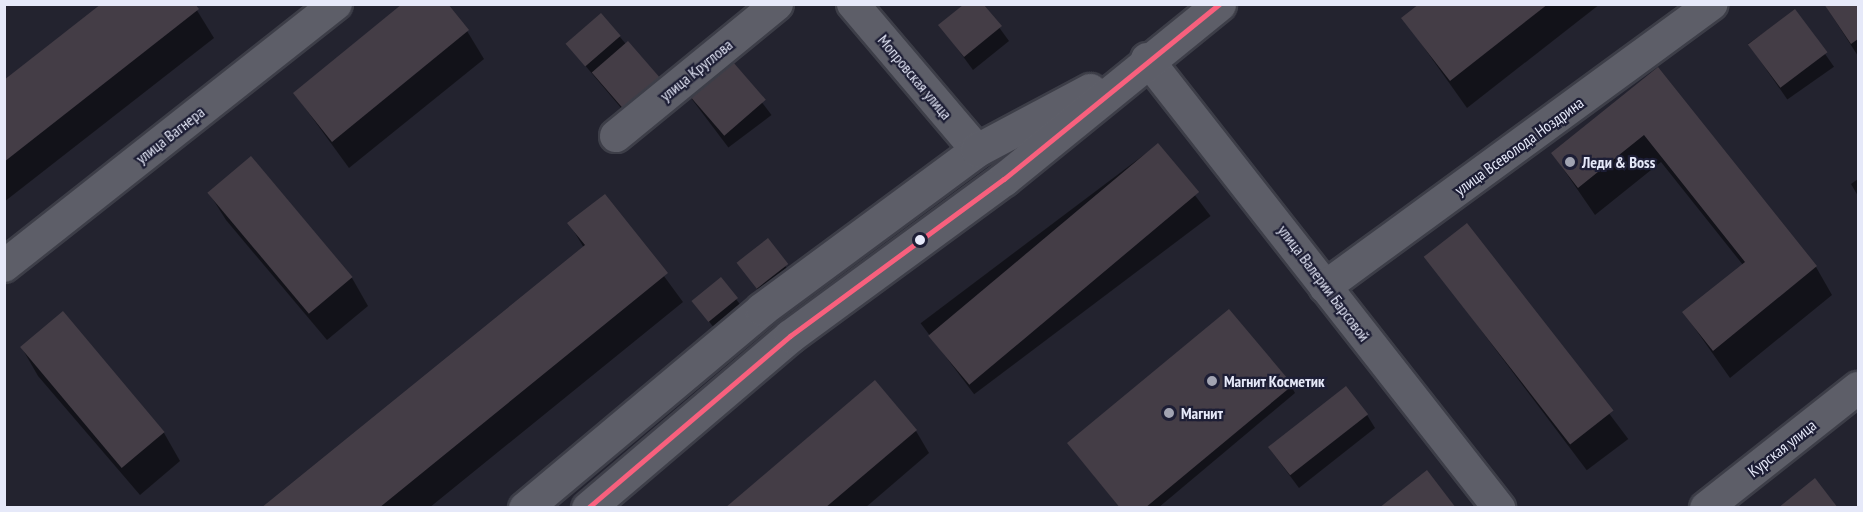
<!DOCTYPE html>
<meta charset="utf-8">
<style>
body{margin:0}
#map{position:relative;width:1863px;height:512px;overflow:hidden;background:#23232f;font-family:"PT Sans Narrow",sans-serif}
div>[style]{position:absolute}
.shadow>*{inset:0;background:#0007;transform-origin:0 0}
.building>*{inset:0;background:#443d46;transform-origin:0 0}
.roads{filter:drop-shadow(2px 0 #3d3e48) drop-shadow(-2px 0 #3d3e48) drop-shadow(0 2px #3d3e48) drop-shadow(0 -2px #3d3e48)}
.minor>*{height:32px;margin:-16px;padding:0 16px;transform-origin:16px;border-radius:16px;background:#5d5e68}
.secondary>*{height:33px;margin:-16.5px;padding:0 16.5px;transform-origin:16.5px;border-radius:16.5px;background:#5d5e68}
.bus-1>*{height:4.5px;margin:-2.25px;padding:0 2.25px;transform-origin:2.25px;border-radius:2.25px;background:#f8607d}
.dots>*{width:16px;height:16px;translate:-50% -50%;box-sizing:border-box;border:3px solid #1d1e35;border-radius:50%}
span{translate:-50% -50%;white-space:nowrap;text-align:center;line-height:1.15;-webkit-text-stroke:4.5px #1d1e35;paint-order:stroke}
.street-label{font-size:16px;color:#e6e9f9}
.poi-label{font-size:16px;color:#e6e9f9;font-weight:700}
.left{translate:0 -50%;text-align:left}
.frame{position:absolute;inset:0;border:6px solid #e6e9f9;pointer-events:none}
</style>
<div id="map">
<div class="shadow">
<div style="clip-path:polygon(193px 4px,214px 38px,4px 202px,4px 82px)"></div>
<div style="clip-path:polygon(965px 4px,982px 4px,1009px 41px,973px 70px,940px 25px)"></div>
<div style="clip-path:polygon(1421px 4px,1600px 4px,1467px 108px,1403px 18px)"></div>
<div style="clip-path:polygon(1825px 4px,1858px 4px,1858px 56px,1829px 11px)"></div>
<div style="left:1795px;top:11px;width:68px;height:57px;rotate:55deg"></div>
<div style="clip-path:polygon(467px 31px,484px 59px,349px 168px,295px 94px)"></div>
<div style="clip-path:polygon(620px 37px,667px 93px,633px 122px,567px 44px)"></div>
<div style="left:733px;top:64px;width:64px;height:54px;rotate:53deg"></div>
<div style="clip-path:polygon(1658px 69px,1816px 267px,1832px 295px,1730px 378px,1684px 313px,1743px 265px,1661px 162px,1595px 215px,1553px 154px)"></div>
<div style="left:1157px;top:145px;width:89px;height:296px;rotate:53deg"></div>
<div style="clip-path:polygon(1858px 179px,1858px 196px,1851px 184px)"></div>
<div style="clip-path:polygon(209px 193px,352px 278px,368px 306px,327px 340px,226px 220px)"></div>
<div style="clip-path:polygon(605px 196px,683px 302px,429px 508px,263px 508px,584px 248px,569px 223px)"></div>
<div style="left:1467px;top:225px;width:268px;height:52px;rotate:53deg"></div>
<div style="left:767px;top:241px;width:47px;height:36px;rotate:54deg"></div>
<div style="left:721px;top:280px;width:33px;height:35px;rotate:52deg"></div>
<div style="clip-path:polygon(63px 313px,164px 433px,180px 461px,140px 495px,38px 376px,22px 348px)"></div>
<div style="clip-path:polygon(1291px 386px,1295px 393px,1158px 508px,1120px 508px,1069px 444px)"></div>
<div style="clip-path:polygon(1367px 415px,1375px 428px,1299px 488px,1270px 449px)"></div>
<div style="clip-path:polygon(916px 431px,929px 453px,865px 508px,727px 508px)"></div>
</div>
<div class="building">
<div style="clip-path:polygon(101px 4px,195px 4px,199px 9px,4px 162px,4px 80px)"></div>
<div style="clip-path:polygon(402px 4px,448px 4px,469px 30px,332px 142px,293px 93px)"></div>
<div style="clip-path:polygon(1419px 4px,1548px 4px,1450px 81px,1401px 18px)"></div>
<div style="clip-path:polygon(1824px 4px,1858px 4px,1858px 39px,1851px 44px)"></div>
<div style="clip-path:polygon(963px 5px,984px 5px,1002px 26px,964px 57px,938px 25px)"></div>
<div style="left:1795px;top:9px;width:54px;height:59px;rotate:53deg"></div>
<div style="left:601px;top:13px;width:30px;height:47px;rotate:49deg"></div>
<div style="left:628px;top:41px;width:49px;height:48px;rotate:49deg"></div>
<div style="left:733px;top:62px;width:50px;height:55px;rotate:49deg"></div>
<div style="clip-path:polygon(1658px 67px,1817px 266px,1713px 351px,1682px 312px,1745px 262px,1644px 135px,1578px 188px,1551px 153px)"></div>
<div style="left:1158px;top:143px;width:64px;height:300px;rotate:50deg"></div>
<div style="left:251px;top:156px;width:158px;height:57px;rotate:50deg"></div>
<div style="clip-path:polygon(605px 194px,668px 273px,379px 508px,261px 508px,585px 245px,567px 223px)"></div>
<div style="left:1467px;top:223px;width:238px;height:55px;rotate:52deg"></div>
<div style="left:768px;top:238px;width:33px;height:40px;rotate:52deg"></div>
<div style="left:721px;top:277px;width:27px;height:38px;rotate:51deg"></div>
<div style="clip-path:polygon(1229px 309px,1293px 385px,1145px 508px,1120px 508px,1067px 443px)"></div>
<div style="left:63px;top:311px;width:158px;height:56px;rotate:50deg"></div>
<div style="clip-path:polygon(875px 380px,917px 430px,825px 508px,725px 508px)"></div>
<div style="left:1346px;top:386px;width:36px;height:99px;rotate:52deg"></div>
<div style="clip-path:polygon(1427px 470px,1456px 508px,1379px 508px)"></div>
<div style="clip-path:polygon(1815px 478px,1838px 508px,1778px 508px)"></div>
</div>
<div class="roads">
<div class="minor">
<div style="left:853px;top:4px;width:192px;rotate:49.7deg"></div>
<div style="left:1147px;top:59px;width:571px;rotate:51.9deg"></div>
<div style="left:616px;top:136px;width:208px;rotate:-39.3deg"></div>
<div style="left:4px;top:266px;width:423px;rotate:-38.3deg"></div>
<div style="left:1325px;top:287px;width:479px;rotate:-36.2deg"></div>
<div style="left:1706px;top:508px;width:194px;rotate:-38.3deg"></div>
</div>
<div class="secondary">
<div style="left:525px;top:508px;width:309px;rotate:-40deg"></div>
<div style="left:762px;top:309px;width:267px;rotate:-36.5deg"></div>
<div style="left:977px;top:150px;width:128px;rotate:-28deg"></div>
<div style="left:588px;top:508px;width:265px;rotate:-40.4deg"></div>
<div style="left:790px;top:336px;width:265px;rotate:-36.3deg"></div>
<div style="left:1004px;top:179px;width:277px;rotate:-39.1deg"></div>
</div>
</div>
<div class="bus-1">
<div style="left:588px;top:508px;width:265px;rotate:-40.4deg"></div>
<div style="left:790px;top:336px;width:265px;rotate:-36.3deg"></div>
<div style="left:1004px;top:179px;width:277px;rotate:-39.1deg"></div>
</div>
<div class="dots">
<div style="left:1570px;top:162px;background:#a2a4b2"></div>
<div style="left:920px;top:240px;background:#e6e9f9"></div>
<div style="left:1212px;top:381px;background:#a2a4b2"></div>
<div style="left:1169px;top:413px;background:#a2a4b2"></div>
</div>
<div class="street-label">
<span style="left:696px;top:70px;rotate:-39deg">улица Круглова</span>
<span style="left:915px;top:77px;rotate:50deg">Мопровская улица</span>
<span style="left:170px;top:135px;rotate:-38deg">улица Вагнера</span>
<span style="left:1519px;top:146px;rotate:-36deg">улица Всеволода Ноздрина</span>
<span style="left:1324px;top:283px;rotate:53deg">улица Валерии Барсовой</span>
<span style="left:1782px;top:448px;rotate:-38deg">Курская улица</span>
</div>
<div class="poi-label">
<span class="left" style="left:1582px;top:162px">Леди &amp; Boss</span>
<span class="left" style="left:1224px;top:381px">Магнит Косметик</span>
<span class="left" style="left:1181px;top:413px">Магнит</span>
</div>
<div class="frame"></div>
</div>
